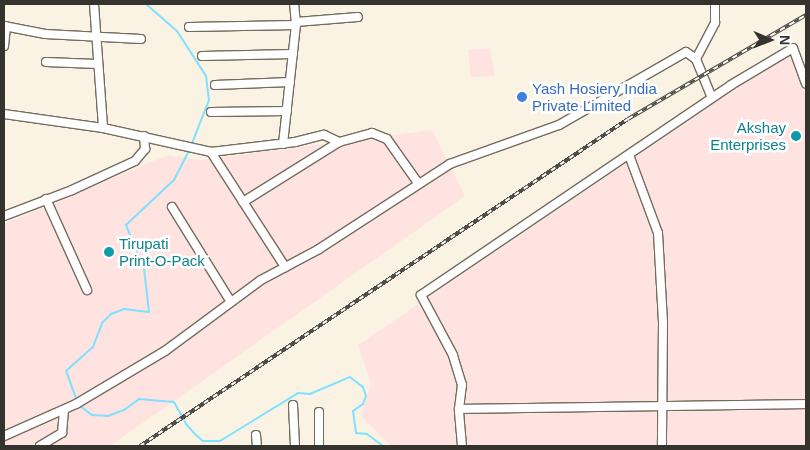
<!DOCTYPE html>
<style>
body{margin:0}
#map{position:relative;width:810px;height:450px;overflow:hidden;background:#faf3e4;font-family:Arial,sans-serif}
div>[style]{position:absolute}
.industrial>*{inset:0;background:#fee3e0}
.stream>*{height:2px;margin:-1px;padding:0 1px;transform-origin:1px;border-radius:1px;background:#7fe1ff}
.roads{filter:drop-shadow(1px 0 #736d5f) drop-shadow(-1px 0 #736d5f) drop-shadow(0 1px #736d5f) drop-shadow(0 -1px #736d5f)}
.minor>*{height:8px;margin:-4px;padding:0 4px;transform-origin:4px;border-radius:4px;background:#fff}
.rail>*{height:4px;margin-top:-2px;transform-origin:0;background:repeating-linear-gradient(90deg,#fff 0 5.5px,#4f4d45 0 11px);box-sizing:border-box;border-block:1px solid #4f4d45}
.dots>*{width:14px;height:14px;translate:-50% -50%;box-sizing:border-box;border:2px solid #fff;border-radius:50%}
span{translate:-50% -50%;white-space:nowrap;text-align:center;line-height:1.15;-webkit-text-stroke:5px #fff;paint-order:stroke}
.shop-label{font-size:15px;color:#366cbe}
.left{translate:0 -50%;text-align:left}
.culture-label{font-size:15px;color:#0d838f}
.right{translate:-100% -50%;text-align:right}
.frame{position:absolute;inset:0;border:5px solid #35332d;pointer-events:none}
.north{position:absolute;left:745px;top:15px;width:50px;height:50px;-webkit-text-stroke:4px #fff;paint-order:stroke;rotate:91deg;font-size:14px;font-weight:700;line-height:20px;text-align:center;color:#35332d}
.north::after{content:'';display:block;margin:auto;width:18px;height:22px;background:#35332d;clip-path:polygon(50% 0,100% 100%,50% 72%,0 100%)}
</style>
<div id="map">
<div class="industrial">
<div style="clip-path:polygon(490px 48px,495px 76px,471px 77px,468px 50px)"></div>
<div style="clip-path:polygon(792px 51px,806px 90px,806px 446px,391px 446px,361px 416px,371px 384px,358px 345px)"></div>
<div style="clip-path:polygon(432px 130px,465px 196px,110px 446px,4px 446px,4px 224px,168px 155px,199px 160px)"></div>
</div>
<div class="stream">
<div style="left:146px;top:4px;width:41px;rotate:41.1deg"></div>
<div style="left:177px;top:31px;width:54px;rotate:57.2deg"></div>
<div style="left:206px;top:76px;width:24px;rotate:83deg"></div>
<div style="left:209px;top:100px;width:49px;rotate:111.4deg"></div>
<div style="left:77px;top:401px;width:32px;rotate:-110deg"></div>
<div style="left:66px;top:371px;width:36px;rotate:-42deg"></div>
<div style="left:93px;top:347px;width:26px;rotate:-69deg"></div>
<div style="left:102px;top:323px;width:13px;rotate:-45deg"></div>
<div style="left:111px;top:314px;width:14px;rotate:-21deg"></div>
<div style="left:124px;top:309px;width:25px;rotate:7deg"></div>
<div style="left:149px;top:312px;width:43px;rotate:-96.6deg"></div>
<div style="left:144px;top:269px;width:48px;rotate:-112.2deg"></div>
<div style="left:126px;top:225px;width:66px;rotate:-43.2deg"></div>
<div style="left:174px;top:180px;width:34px;rotate:-63deg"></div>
<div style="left:79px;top:405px;width:16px;rotate:38deg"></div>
<div style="left:92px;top:415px;width:16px;rotate:4deg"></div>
<div style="left:108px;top:416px;width:17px;rotate:-21deg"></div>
<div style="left:124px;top:410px;width:19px;rotate:-36deg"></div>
<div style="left:139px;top:399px;width:35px;rotate:5deg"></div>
<div style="left:174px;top:402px;width:25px;rotate:61deg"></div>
<div style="left:186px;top:424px;width:15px;rotate:48deg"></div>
<div style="left:196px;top:435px;width:9px;rotate:41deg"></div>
<div style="left:203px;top:441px;width:17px"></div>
<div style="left:220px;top:441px;width:92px;rotate:-31.6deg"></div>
<div style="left:298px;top:393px;width:12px;rotate:5deg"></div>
<div style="left:310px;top:394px;width:43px;rotate:-23deg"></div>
<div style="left:350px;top:377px;width:16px;rotate:38deg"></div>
<div style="left:363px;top:387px;width:9px;rotate:72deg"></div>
<div style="left:366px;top:396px;width:9px;rotate:111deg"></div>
<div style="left:363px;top:404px;width:12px;rotate:145deg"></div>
<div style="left:353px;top:411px;width:22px;rotate:82deg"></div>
<div style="left:356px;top:433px;width:11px;rotate:5deg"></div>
<div style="left:367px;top:434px;width:20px;rotate:37deg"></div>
</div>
<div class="roads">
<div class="minor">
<div style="left:94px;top:4px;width:124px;rotate:85.8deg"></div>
<div style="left:296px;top:22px;width:62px;rotate:-4.6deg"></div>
<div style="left:4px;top:26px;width:42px;rotate:11deg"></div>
<div style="left:45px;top:34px;width:96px;rotate:3deg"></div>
<div style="left:189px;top:27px;width:107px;rotate:-1.1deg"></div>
<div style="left:4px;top:46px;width:20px;rotate:-84deg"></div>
<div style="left:202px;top:56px;width:91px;rotate:-1.3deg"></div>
<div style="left:696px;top:59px;width:41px;rotate:-62.2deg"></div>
<div style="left:715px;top:23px;width:19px;rotate:-90deg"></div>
<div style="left:46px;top:62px;width:51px;rotate:2.2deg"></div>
<div style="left:215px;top:85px;width:75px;rotate:-2.3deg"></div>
<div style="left:211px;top:112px;width:76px;rotate:-0.8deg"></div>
<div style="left:4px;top:114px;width:100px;rotate:8deg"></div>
<div style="left:103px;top:128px;width:111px;rotate:12.5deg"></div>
<div style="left:211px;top:152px;width:137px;rotate:57.2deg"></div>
<div style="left:283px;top:144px;width:120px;rotate:-83.8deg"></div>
<div style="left:296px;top:25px;width:21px;rotate:-95deg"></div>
<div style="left:211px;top:152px;width:85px;rotate:-6.8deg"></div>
<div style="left:295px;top:142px;width:30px;rotate:-14deg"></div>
<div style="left:324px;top:135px;width:17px;rotate:25deg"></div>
<div style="left:339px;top:142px;width:34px;rotate:-15deg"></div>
<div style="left:372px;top:133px;width:16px;rotate:22deg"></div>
<div style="left:387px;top:139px;width:54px;rotate:54.8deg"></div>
<div style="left:629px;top:155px;width:83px;rotate:69.6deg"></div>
<div style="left:658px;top:233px;width:89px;rotate:86.8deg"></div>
<div style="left:663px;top:322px;width:124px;rotate:90.5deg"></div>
<div style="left:46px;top:199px;width:100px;rotate:65.7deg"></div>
<div style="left:243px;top:202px;width:113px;rotate:-32deg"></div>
<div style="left:172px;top:207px;width:112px;rotate:58.2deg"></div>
<div style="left:4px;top:216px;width:73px;rotate:-20.9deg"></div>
<div style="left:72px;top:190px;width:69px;rotate:-24.7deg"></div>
<div style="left:135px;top:161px;width:16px;rotate:-50deg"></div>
<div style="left:145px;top:149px;width:13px;rotate:-94deg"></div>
<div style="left:293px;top:405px;width:41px;rotate:87.2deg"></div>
<div style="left:459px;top:409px;width:347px;rotate:-0.8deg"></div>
<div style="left:319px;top:412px;width:34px;rotate:90deg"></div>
<div style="left:256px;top:435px;width:11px;rotate:85deg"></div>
<div style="left:4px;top:436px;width:79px;rotate:-24deg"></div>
<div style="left:76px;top:404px;width:104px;rotate:-30.8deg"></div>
<div style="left:165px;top:351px;width:119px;rotate:-36.5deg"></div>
<div style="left:261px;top:280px;width:66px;rotate:-28.1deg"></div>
<div style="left:319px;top:249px;width:156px;rotate:-33deg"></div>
<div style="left:450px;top:164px;width:116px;rotate:-19.7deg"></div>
<div style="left:559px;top:125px;width:146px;rotate:-29.9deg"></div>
<div style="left:686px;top:52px;width:12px;rotate:35deg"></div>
<div style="left:696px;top:59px;width:42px;rotate:67.7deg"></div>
<div style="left:40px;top:446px;width:26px;rotate:-31deg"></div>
<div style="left:62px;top:433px;width:23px;rotate:-85deg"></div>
<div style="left:462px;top:446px;width:37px;rotate:-95deg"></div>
<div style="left:459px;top:409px;width:24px;rotate:-83deg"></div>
<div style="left:462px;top:385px;width:31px;rotate:-107deg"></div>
<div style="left:453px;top:355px;width:68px;rotate:-118.1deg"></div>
<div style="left:421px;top:295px;width:374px;rotate:-34.1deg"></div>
<div style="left:731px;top:85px;width:72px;rotate:-30.8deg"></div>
<div style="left:793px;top:48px;width:38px;rotate:70deg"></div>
</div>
</div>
<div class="rail">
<div style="left:140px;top:446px;width:587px;rotate:-33.83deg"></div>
<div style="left:628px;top:119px;width:206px;rotate:-30.3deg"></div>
</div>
<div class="dots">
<div style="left:522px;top:97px;background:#3f7fe0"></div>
<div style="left:796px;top:136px;background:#0f9aa8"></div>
<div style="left:109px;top:252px;background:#0f9aa8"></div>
</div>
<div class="shop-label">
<span class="left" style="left:532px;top:97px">Yash Hosiery India<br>Private Limited</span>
</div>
<div class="culture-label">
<span class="right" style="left:786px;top:136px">Akshay<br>Enterprises</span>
<span class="left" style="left:119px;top:252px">Tirupati<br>Print-O-Pack</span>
</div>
<div class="frame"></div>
<div class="north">N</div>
</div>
